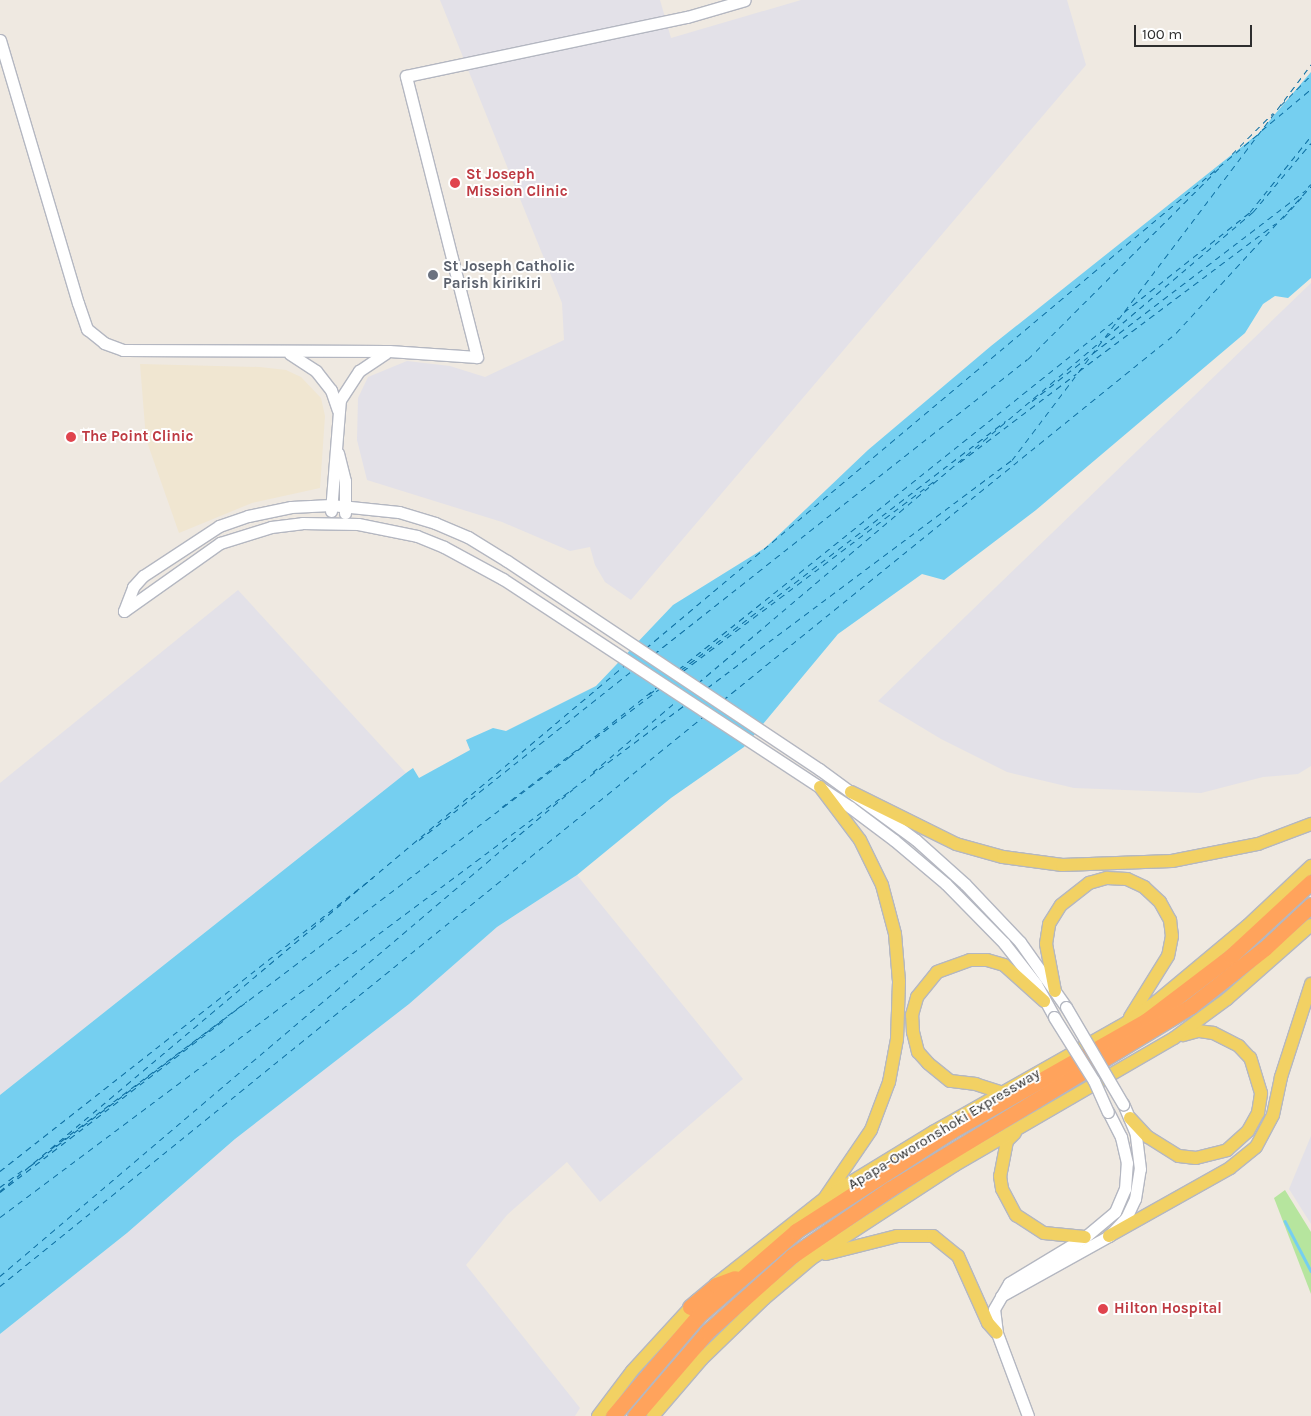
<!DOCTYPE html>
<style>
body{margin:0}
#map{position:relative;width:1311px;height:1416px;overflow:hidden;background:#efe9e1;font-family:Karla,sans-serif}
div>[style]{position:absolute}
.industrial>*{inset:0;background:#e3e1e8}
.education>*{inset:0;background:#f0e6d1}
.green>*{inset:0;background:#b6e59e}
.water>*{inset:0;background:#75cff0}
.stream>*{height:2.5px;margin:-1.25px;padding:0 1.25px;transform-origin:1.25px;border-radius:1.25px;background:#75cff0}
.ferry>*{height:1px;margin-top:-0.5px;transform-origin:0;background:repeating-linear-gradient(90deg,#0d6fa3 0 6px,transparent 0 11px)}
.roads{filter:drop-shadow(1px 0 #b4b7c1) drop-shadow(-1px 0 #b4b7c1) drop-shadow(0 1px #b4b7c1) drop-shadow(0 -1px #b4b7c1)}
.secondary>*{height:11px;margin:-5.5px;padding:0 5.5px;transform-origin:5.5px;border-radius:5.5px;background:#fff}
.primary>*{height:12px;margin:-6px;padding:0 6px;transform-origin:6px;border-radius:6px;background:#f2d163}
.motorway>*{height:15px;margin:-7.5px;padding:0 7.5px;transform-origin:7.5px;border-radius:7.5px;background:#ffa35c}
.bridges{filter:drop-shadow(1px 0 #b4b7c1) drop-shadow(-1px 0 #b4b7c1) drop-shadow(0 1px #b4b7c1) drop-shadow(0 -1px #b4b7c1)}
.secondary-bridge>*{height:11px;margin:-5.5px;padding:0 5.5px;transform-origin:5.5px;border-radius:5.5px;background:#fff}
.dots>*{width:14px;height:14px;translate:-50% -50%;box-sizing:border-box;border:2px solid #fff;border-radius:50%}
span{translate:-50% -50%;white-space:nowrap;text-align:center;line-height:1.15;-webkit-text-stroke:4px #fff;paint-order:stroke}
.health-label{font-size:15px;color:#be3a42;font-weight:700}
.left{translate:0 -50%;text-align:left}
.worship-label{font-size:15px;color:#5b616d;font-weight:700}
.street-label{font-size:15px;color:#2e2e2e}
.scale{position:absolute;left:1134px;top:25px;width:118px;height:22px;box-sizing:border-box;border:2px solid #2e2e2e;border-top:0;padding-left:6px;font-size:15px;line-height:18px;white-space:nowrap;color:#2e2e2e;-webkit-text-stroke:4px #fff;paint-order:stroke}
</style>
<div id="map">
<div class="industrial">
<div style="clip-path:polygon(440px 0,660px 0,671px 38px,801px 0,1067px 0,1086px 65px,631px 600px,605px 582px,595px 565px,590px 547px,570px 551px,502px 522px,367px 480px,357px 440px,358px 398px,368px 377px,407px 361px,450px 366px,485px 377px,564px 340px,562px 303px)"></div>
<div style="clip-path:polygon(1311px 283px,1311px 766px,1298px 774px,1263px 777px,1201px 793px,1074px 788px,1007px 772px,941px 739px,878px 701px)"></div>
<div style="clip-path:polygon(238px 590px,406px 773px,0 1095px,0 783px)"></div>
<div style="clip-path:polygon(577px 875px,743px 1079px,600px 1202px,567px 1162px,507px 1215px,466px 1265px,580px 1408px,575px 1416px,0 1416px,0 1334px,127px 1233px,235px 1139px,408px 1004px,497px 927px)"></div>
<div style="clip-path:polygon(1311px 1136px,1311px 1224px,1289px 1189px)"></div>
</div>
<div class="education">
<div style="clip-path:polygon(140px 364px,260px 367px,286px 370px,301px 377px,321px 398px,325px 416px,320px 488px,252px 503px,179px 533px,146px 439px)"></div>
</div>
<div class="green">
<div style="clip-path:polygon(1285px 1190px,1311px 1232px,1311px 1294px,1274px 1198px)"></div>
</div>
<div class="water">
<div style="clip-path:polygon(1311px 72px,1311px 278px,1288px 298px,1275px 296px,1263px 304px,1245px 333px,1036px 510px,944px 580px,922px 574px,838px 634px,744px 747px,671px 798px,577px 875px,497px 927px,409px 1004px,235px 1139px,127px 1233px,0 1334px,0 1095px,406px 773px,413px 768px,419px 778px,470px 750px,466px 740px,493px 728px,506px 731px,596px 686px,673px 605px,765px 548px,868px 450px,991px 346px,1259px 133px)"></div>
</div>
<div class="stream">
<div style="left:1285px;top:1221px;width:56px;rotate:62.5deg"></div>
</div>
<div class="ferry">
<div style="left:1281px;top:105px;width:42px;rotate:-45deg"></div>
<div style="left:1262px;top:130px;width:64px;rotate:-39.9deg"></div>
<div style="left:1232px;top:154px;width:58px;rotate:-45deg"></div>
<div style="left:1308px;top:187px;width:4px;rotate:-45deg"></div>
<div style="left:1283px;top:218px;width:28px;rotate:-48deg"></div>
<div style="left:1124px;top:312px;width:161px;rotate:-38.4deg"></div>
<div style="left:1250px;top:212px;width:97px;rotate:-51.2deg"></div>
<div style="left:1106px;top:337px;width:193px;rotate:-40.4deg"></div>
<div style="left:1253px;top:212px;width:90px;rotate:-50deg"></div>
<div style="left:1093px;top:353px;width:268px;rotate:-37.4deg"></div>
<div style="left:1079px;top:371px;width:246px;rotate:-36.9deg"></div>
<div style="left:1032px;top:401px;width:71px;rotate:-38.2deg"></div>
<div style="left:960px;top:462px;width:146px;rotate:-37.2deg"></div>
<div style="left:646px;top:648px;width:798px;rotate:-40.02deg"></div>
<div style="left:654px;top:654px;width:476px;rotate:-38.3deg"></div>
<div style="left:1028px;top:359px;width:270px;rotate:-45deg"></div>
<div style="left:679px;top:669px;width:563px;rotate:-38.66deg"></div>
<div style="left:681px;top:670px;width:409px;rotate:-37.5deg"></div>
<div style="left:683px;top:671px;width:318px;rotate:-37.1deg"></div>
<div style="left:698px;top:683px;width:529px;rotate:-40.32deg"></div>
<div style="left:707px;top:688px;width:381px;rotate:-36.8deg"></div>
<div style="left:1012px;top:460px;width:496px;rotate:-52.9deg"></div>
<div style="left:649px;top:694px;width:11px;rotate:-34deg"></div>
<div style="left:723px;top:700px;width:583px;rotate:-39.01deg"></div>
<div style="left:1176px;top:333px;width:200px;rotate:-47.4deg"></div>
<div style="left:595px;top:738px;width:81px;rotate:-37.4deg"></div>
<div style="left:593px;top:772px;width:111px;rotate:-40.3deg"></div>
<div style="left:502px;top:807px;width:103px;rotate:-37.5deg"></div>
<div style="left:419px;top:840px;width:273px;rotate:-38.5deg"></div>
<div style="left:52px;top:1148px;width:244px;rotate:-37deg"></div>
<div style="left:30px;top:1166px;width:677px;rotate:-37.19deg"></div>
<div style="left:569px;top:757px;width:112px;rotate:-38.5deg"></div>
<div style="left:0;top:1171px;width:475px;rotate:-38.2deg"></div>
<div style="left:0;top:1187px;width:31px;rotate:-37deg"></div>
<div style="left:0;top:1191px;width:817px;rotate:-40.08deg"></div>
<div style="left:0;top:1192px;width:281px;rotate:-37.5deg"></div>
<div style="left:0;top:1217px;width:857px;rotate:-36.79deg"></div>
<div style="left:0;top:1276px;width:752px;rotate:-40.36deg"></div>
<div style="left:0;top:1286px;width:904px;rotate:-38.99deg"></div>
</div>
<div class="roads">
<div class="secondary">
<div style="left:0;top:40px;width:274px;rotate:73.5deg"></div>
<div style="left:78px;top:303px;width:28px;rotate:71deg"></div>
<div style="left:87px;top:329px;width:22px;rotate:39deg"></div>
<div style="left:104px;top:343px;width:20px;rotate:20deg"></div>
<div style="left:123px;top:350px;width:266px;rotate:0.2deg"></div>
<div style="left:389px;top:351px;width:88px;rotate:3.9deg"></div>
<div style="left:477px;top:357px;width:290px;rotate:-104.2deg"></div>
<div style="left:406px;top:76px;width:287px;rotate:-11.9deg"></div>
<div style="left:687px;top:17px;width:60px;rotate:-16.3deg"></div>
<div style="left:290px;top:354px;width:31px;rotate:33deg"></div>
<div style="left:316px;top:371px;width:24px;rotate:52deg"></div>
<div style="left:331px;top:390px;width:21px;rotate:71deg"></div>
<div style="left:338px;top:453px;width:29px;rotate:76deg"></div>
<div style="left:345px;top:481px;width:32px;rotate:90deg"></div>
<div style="left:331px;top:511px;width:111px;rotate:-85.4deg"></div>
<div style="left:340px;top:400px;width:35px;rotate:-57deg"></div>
<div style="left:359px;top:371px;width:32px;rotate:-34deg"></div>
<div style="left:124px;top:611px;width:26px;rotate:-69deg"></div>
<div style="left:133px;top:587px;width:15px;rotate:-48deg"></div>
<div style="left:143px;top:576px;width:91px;rotate:-33.3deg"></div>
<div style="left:219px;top:526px;width:31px;rotate:-19deg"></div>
<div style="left:248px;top:516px;width:44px;rotate:-11.8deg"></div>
<div style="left:291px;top:507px;width:40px;rotate:-2.9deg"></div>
<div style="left:331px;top:505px;width:68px;rotate:5.9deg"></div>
<div style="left:399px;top:512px;width:38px;rotate:17deg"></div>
<div style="left:435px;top:523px;width:36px;rotate:23deg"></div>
<div style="left:468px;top:537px;width:46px;rotate:31.6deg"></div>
<div style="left:507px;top:561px;width:375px;rotate:33.7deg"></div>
<div style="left:819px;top:769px;width:120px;rotate:36.2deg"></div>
<div style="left:916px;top:840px;width:66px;rotate:41.9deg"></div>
<div style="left:965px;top:884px;width:80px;rotate:46.5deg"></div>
<div style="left:1020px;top:942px;width:80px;rotate:54.7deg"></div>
<div style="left:124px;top:611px;width:118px;rotate:-35.3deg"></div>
<div style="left:220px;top:543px;width:53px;rotate:-17.4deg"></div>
<div style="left:271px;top:527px;width:31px;rotate:-7deg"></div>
<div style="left:302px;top:523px;width:56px;rotate:1deg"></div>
<div style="left:358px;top:524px;width:60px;rotate:11.5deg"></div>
<div style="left:417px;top:536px;width:29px;rotate:22deg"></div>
<div style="left:444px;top:547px;width:67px;rotate:28.5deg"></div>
<div style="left:503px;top:579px;width:415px;rotate:33.3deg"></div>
<div style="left:850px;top:807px;width:55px;rotate:36.9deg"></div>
<div style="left:894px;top:840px;width:68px;rotate:40.2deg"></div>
<div style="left:946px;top:884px;width:83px;rotate:45.5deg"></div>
<div style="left:1004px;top:943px;width:52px;rotate:52deg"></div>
<div style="left:1036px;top:984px;width:38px;rotate:61deg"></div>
<div style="left:1001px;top:1296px;width:124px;rotate:-29.1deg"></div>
<div style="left:1109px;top:1236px;width:25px;rotate:-47deg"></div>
<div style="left:1126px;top:1218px;width:21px;rotate:-65deg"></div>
<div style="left:1135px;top:1199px;width:30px;rotate:-81deg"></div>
<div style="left:1140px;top:1169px;width:35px;rotate:-97deg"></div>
<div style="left:1136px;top:1134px;width:33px;rotate:-113deg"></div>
<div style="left:1028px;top:1416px;width:89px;rotate:-110.5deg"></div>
<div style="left:997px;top:1333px;width:24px;rotate:-97deg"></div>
<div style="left:994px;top:1309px;width:30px;rotate:-60deg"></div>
<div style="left:1009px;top:1283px;width:89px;rotate:-31.2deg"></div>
<div style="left:1085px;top:1237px;width:39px;rotate:-40deg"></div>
<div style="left:1115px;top:1212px;width:25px;rotate:-67deg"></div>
<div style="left:1125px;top:1189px;width:26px;rotate:-86deg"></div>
<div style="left:1127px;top:1163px;width:27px;rotate:-103deg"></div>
<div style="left:1121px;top:1137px;width:28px;rotate:-117deg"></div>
</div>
<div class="primary">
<div style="left:820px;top:787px;width:66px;rotate:53deg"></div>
<div style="left:860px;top:840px;width:50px;rotate:63.9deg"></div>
<div style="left:882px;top:885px;width:51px;rotate:75.1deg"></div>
<div style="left:895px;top:934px;width:48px;rotate:85.2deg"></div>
<div style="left:899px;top:982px;width:57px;rotate:92deg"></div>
<div style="left:897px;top:1039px;width:44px;rotate:100.5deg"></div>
<div style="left:889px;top:1082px;width:51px;rotate:110.6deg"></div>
<div style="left:871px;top:1130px;width:80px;rotate:124.3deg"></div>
<div style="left:851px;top:792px;width:117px;rotate:26.3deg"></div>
<div style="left:956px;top:844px;width:49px;rotate:15.5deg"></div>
<div style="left:1003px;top:857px;width:60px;rotate:7.7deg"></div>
<div style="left:1062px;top:865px;width:110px;rotate:-2.1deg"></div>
<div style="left:1172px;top:861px;width:88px;rotate:-11.2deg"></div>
<div style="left:1258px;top:844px;width:57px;rotate:-20.7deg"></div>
<div style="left:1055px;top:991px;width:48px;rotate:-100.8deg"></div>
<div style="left:1046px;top:944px;width:20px;rotate:-81deg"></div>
<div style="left:1049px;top:924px;width:22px;rotate:-58deg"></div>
<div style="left:1061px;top:905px;width:36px;rotate:-38deg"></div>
<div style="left:1089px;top:883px;width:19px;rotate:-16deg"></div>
<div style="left:1107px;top:878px;width:20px;rotate:3deg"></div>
<div style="left:1127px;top:879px;width:19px;rotate:25deg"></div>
<div style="left:1144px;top:887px;width:22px;rotate:43deg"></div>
<div style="left:1160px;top:902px;width:21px;rotate:61deg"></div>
<div style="left:1170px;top:920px;width:16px;rotate:83deg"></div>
<div style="left:1172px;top:936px;width:20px;rotate:101deg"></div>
<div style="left:1168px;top:956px;width:72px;rotate:121.9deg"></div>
<div style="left:1003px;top:1093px;width:28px;rotate:-162deg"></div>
<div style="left:976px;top:1084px;width:26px;rotate:-173deg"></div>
<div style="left:950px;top:1081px;width:28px;rotate:-141deg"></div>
<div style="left:928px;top:1063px;width:15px;rotate:-132deg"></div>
<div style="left:918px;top:1052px;width:21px;rotate:-104deg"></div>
<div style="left:913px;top:1032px;width:17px;rotate:-93deg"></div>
<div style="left:912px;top:1015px;width:19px;rotate:-74deg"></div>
<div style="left:917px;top:997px;width:32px;rotate:-51deg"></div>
<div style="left:937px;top:972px;width:35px;rotate:-20deg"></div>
<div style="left:970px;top:960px;width:17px"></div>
<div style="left:987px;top:960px;width:18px;rotate:16deg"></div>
<div style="left:1004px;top:965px;width:54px;rotate:42deg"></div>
<div style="left:1130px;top:1118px;width:26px;rotate:47deg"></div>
<div style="left:1148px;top:1137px;width:36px;rotate:32deg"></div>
<div style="left:1179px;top:1156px;width:17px;rotate:7deg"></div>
<div style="left:1196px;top:1158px;width:32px;rotate:-14deg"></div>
<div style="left:1227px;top:1150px;width:28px;rotate:-42deg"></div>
<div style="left:1248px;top:1131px;width:21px;rotate:-61deg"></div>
<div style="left:1258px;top:1113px;width:20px;rotate:-81deg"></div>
<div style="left:1261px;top:1093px;width:37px;rotate:-107deg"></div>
<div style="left:1250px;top:1058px;width:16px;rotate:-133deg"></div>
<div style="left:1239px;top:1046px;width:29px;rotate:-153deg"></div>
<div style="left:1213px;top:1033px;width:15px;rotate:-172deg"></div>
<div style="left:1198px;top:1031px;width:16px;rotate:165deg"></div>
<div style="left:1015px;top:1133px;width:11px;rotate:135deg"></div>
<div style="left:1007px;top:1141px;width:36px;rotate:101deg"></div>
<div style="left:1000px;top:1176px;width:13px;rotate:81deg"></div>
<div style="left:1002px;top:1189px;width:30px;rotate:62deg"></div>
<div style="left:1016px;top:1215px;width:33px;rotate:33deg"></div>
<div style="left:1044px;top:1233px;width:41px;rotate:5.6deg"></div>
<div style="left:1109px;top:1236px;width:139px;rotate:-29.3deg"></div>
<div style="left:1230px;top:1168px;width:33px;rotate:-39deg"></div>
<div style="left:1256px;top:1147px;width:36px;rotate:-62deg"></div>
<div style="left:1273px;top:1115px;width:39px;rotate:-78deg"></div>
<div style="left:1281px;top:1077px;width:98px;rotate:-72.1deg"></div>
<div style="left:826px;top:1254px;width:73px;rotate:-14.2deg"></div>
<div style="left:897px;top:1236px;width:36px"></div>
<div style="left:933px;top:1236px;width:32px;rotate:39deg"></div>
<div style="left:958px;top:1256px;width:73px;rotate:65.9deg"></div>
<div style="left:988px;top:1323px;width:13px;rotate:48deg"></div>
<div style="left:716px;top:1284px;width:139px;rotate:-38.3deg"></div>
<div style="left:825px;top:1198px;width:127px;rotate:-31.4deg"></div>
<div style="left:933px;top:1132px;width:222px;rotate:-29.5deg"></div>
<div style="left:1126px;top:1023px;width:38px;rotate:-35deg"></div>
<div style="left:1157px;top:1001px;width:117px;rotate:-39.8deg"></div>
<div style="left:1247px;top:926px;width:88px;rotate:-43.2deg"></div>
<div style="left:598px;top:1416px;width:56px;rotate:-52.9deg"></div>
<div style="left:632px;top:1371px;width:96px;rotate:-47.5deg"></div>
<div style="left:653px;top:1416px;width:75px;rotate:-49.3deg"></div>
<div style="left:702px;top:1359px;width:86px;rotate:-44.1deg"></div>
<div style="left:764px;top:1299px;width:62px;rotate:-40.4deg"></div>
<div style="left:811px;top:1259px;width:172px;rotate:-33.1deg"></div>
<div style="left:955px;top:1165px;width:253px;rotate:-30.1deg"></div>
<div style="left:1174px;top:1038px;width:66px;rotate:-36.3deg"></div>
<div style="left:1227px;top:999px;width:112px;rotate:-41.4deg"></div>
</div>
<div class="motorway">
<div style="left:690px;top:1307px;width:34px;rotate:-40deg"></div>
<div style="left:716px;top:1285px;width:20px;rotate:-20deg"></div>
<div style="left:613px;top:1416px;width:131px;rotate:-49.6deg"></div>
<div style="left:698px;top:1316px;width:130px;rotate:-40.9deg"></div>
<div style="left:796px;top:1231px;width:184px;rotate:-32.8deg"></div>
<div style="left:951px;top:1131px;width:225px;rotate:-29.5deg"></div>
<div style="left:1147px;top:1020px;width:106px;rotate:-37.3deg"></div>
<div style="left:1231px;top:956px;width:109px;rotate:-42.8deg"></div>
<div style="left:635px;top:1416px;width:111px;rotate:-49.4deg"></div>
<div style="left:707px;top:1332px;width:114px;rotate:-41.8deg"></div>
<div style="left:792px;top:1256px;width:119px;rotate:-34.4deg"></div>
<div style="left:890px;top:1189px;width:352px;rotate:-31.3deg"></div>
<div style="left:1191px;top:1006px;width:94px;rotate:-38.1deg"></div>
<div style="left:1265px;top:948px;width:63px;rotate:-43.1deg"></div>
</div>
</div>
<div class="bridges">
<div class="secondary-bridge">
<div style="left:1066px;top:1007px;width:113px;rotate:59.6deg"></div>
<div style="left:1054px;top:1017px;width:75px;rotate:58deg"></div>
<div style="left:1094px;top:1081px;width:34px;rotate:66deg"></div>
</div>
</div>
<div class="dots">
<div style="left:455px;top:183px;background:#e0444e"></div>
<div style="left:433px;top:275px;background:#6b7280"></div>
<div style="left:71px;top:437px;background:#e0444e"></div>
<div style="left:1103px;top:1309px;background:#e0444e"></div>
</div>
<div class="health-label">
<span class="left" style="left:466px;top:183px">St Joseph<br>Mission Clinic</span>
<span class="left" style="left:82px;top:437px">The Point Clinic</span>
<span class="left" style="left:1114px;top:1309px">Hilton Hospital</span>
</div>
<div class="worship-label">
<span class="left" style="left:443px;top:275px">St Joseph Catholic<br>Parish kirikiri</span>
</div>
<div class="street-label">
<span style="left:944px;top:1129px;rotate:-31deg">Apapa-Oworonshoki Expressway</span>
</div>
<div class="scale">100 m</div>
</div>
